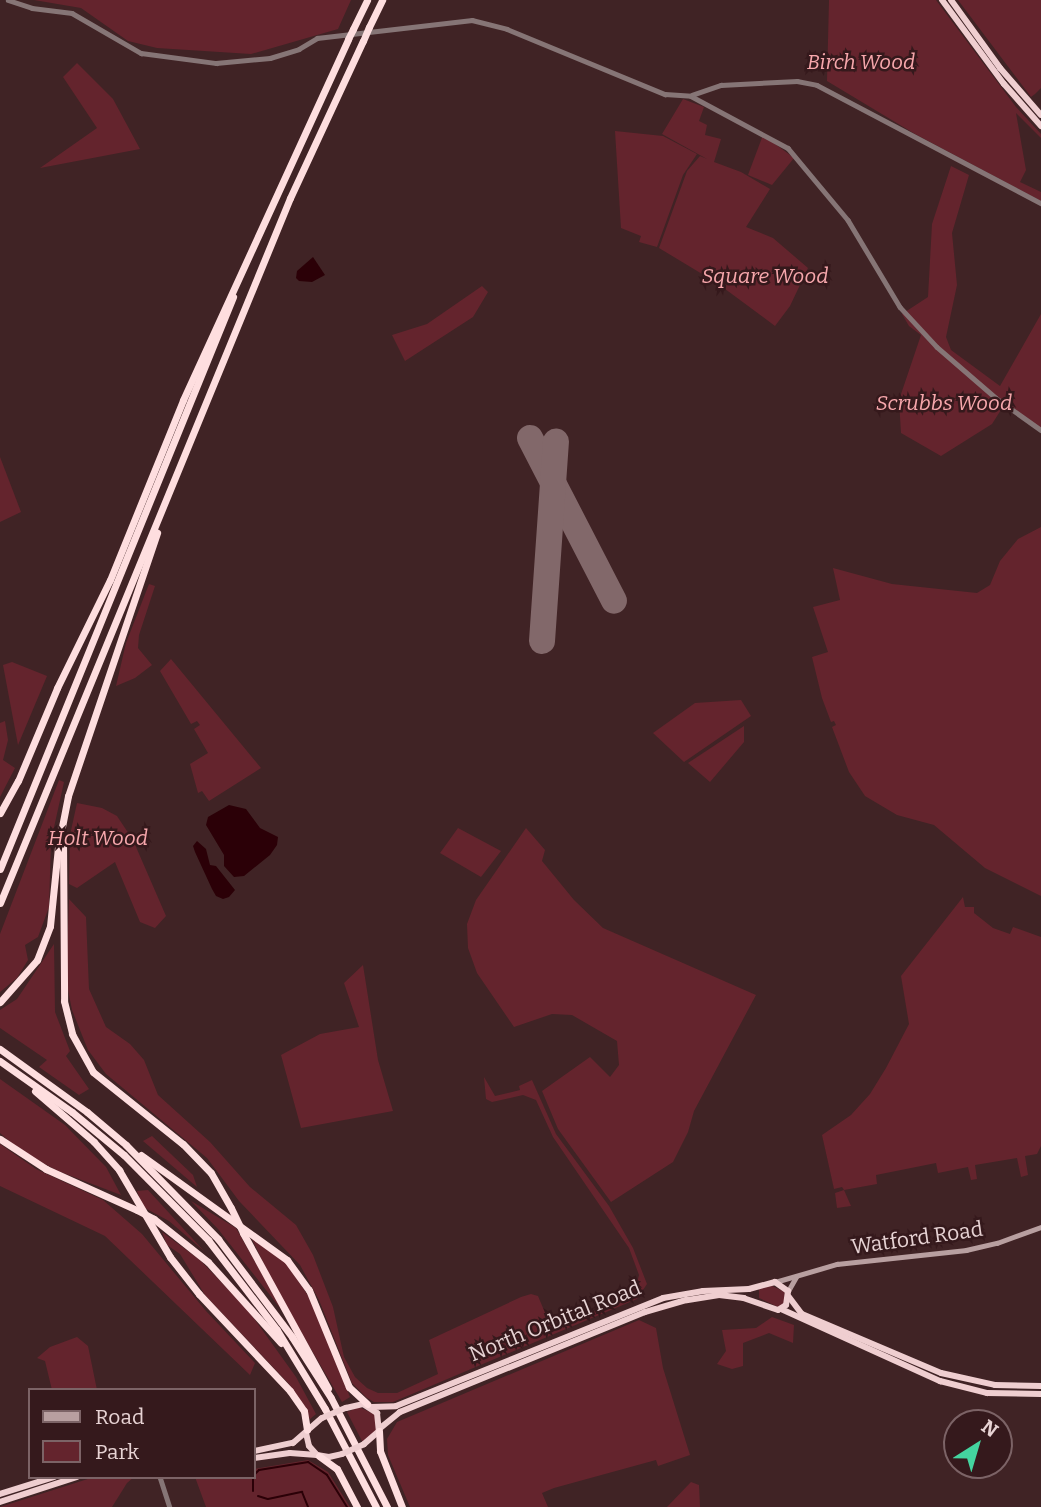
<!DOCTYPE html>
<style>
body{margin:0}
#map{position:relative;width:1041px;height:1507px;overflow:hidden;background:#402325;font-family:Bitter,serif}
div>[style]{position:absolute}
.green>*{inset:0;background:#64242d}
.water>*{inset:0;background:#2b0007}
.stream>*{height:2px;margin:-1px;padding:0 1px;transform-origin:1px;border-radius:1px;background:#2b0007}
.runway>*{height:26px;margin:-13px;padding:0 13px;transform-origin:13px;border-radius:13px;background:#82686a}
.tertiary>*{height:4.5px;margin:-2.25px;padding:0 2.25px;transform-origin:2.25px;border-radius:2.25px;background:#867576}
.secondary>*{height:4.5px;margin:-2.25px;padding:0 2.25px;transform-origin:2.25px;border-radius:2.25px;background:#b89fa0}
.trunk>*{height:6px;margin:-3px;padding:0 3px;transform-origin:3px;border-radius:3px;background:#efced0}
.motorway>*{height:7px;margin:-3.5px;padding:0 3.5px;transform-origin:3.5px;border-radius:3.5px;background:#fededf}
.trunk-bridge>*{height:6px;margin:-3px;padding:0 3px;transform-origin:3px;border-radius:3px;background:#efced0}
.motorway-bridge>*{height:7px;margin:-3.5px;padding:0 3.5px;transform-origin:3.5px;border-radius:3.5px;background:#fededf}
span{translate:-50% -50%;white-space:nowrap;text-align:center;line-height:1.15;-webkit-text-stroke:5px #35191c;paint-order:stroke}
.park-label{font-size:21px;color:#f7a7ac;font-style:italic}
.street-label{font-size:21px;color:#e7d3d4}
.legend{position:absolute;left:28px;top:1388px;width:228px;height:91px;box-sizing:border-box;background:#35191c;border:2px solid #7c6366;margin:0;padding:9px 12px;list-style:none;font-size:21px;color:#e7d3d4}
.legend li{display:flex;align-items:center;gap:14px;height:35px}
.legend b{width:35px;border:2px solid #7c6366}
.north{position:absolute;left:943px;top:1409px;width:70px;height:70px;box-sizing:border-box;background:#35191c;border:2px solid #7c6366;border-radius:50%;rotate:37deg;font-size:19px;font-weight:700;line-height:28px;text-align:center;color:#e7d3d4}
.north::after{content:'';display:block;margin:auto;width:24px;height:32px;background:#44d49f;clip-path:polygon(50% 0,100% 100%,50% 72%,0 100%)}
</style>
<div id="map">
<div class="green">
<div style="clip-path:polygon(34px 0,351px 0,338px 29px,251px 54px,157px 48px,128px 41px,81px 8px)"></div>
<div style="clip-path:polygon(829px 0,936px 0,1016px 107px,1041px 134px,1041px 138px,1016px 113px,1026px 170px,1020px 182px,1041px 192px,1041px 201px,915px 134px,827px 81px)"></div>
<div style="clip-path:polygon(958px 0,1041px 0,1041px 88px,1035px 94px,1031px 97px)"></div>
<div style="clip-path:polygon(77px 63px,113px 99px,140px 149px,40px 168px,97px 128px,63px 77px)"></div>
<div style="clip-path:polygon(683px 99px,704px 107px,699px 121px,707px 125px,705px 135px,721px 139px,714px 162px,741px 172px,770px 189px,746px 227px,773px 238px,808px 268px,790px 306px,775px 326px,717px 283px,659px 248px,687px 171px,700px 156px,707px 159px,662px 134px)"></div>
<div style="clip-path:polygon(615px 131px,663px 136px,697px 154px,683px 175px,657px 247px,639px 242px,641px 236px,621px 228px)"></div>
<div style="clip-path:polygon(763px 135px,794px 158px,772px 185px,748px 175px)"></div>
<div style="clip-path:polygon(951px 166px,969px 175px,952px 233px,957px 285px,946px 337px,951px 350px,1000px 386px,1041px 314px,1041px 431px,1006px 402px,992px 424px,941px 456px,901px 433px,899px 400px,921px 335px,909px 326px,902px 314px,928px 297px,932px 224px)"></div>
<div style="clip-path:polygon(482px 286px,488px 292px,473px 317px,405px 361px,392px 335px,427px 324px)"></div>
<div style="clip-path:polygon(0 457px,21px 512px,0 522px)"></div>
<div style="clip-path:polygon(1041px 527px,1041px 896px,985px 868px,934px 825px,897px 815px,865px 796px,849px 772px,832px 727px,836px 725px,834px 721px,831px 722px,822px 698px,812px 657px,828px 652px,813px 607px,840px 600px,833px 568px,892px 584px,977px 593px,990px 585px,1000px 561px,1018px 539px)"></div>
<div style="clip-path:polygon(149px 584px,155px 586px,139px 635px,138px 648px,152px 665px,135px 678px,116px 686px,126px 643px)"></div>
<div style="clip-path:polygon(171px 659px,261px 768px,209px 801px,202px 791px,198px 793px,190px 764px,208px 753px,194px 729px,200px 725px,197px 721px,191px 724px,160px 671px)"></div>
<div style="clip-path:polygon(12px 662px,47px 676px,18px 745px,3px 665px)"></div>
<div style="clip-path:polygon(741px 700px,751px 716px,684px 762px,653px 733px,695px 703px)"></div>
<div style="clip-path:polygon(5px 721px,8px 740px,3px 760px,15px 768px,0 797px,0 723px)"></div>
<div style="clip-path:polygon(744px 726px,744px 742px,710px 782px,688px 763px)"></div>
<div style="clip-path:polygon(59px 780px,64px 782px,51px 841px,49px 907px,38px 937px,25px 945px,28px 960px,17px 978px,0 992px,0 934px)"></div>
<div style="clip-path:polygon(77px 803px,102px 808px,117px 816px,133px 840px,166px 916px,155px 928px,140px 922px,115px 862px,77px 888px,69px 884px,70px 835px)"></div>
<div style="clip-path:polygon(458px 828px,501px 851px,481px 877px,440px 853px)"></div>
<div style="clip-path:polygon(526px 828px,545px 850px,542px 861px,574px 900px,603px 928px,756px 995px,694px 1111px,688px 1132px,673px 1162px,611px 1202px,558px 1129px,542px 1091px,590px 1057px,610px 1077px,619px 1065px,617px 1041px,572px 1015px,552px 1014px,514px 1027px,477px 973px,468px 948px,467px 924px,476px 900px)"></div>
<div style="clip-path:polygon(963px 897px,965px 907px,974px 907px,974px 913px,993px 928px,1010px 934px,1013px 927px,1041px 937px,1041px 1146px,1037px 1154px,1025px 1156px,1028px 1175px,1021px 1177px,1017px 1158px,975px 1165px,977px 1179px,971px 1180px,968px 1167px,938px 1173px,936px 1163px,876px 1175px,877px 1184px,844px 1190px,851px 1206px,837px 1208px,835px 1193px,844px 1190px,842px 1187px,834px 1189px,822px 1135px,851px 1115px,870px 1094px,886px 1068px,909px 1024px,901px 976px)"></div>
<div style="clip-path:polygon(69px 899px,86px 917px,89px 989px,106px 1027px,130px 1044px,144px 1060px,158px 1095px,210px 1142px,250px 1187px,296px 1225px,313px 1255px,333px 1307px,344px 1357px,355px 1377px,367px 1388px,378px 1393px,397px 1393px,438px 1374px,429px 1340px,521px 1297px,531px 1294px,538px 1296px,551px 1327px,601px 1309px,629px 1294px,636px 1287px,639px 1275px,629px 1248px,553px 1137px,536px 1100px,523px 1095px,492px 1102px,486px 1099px,484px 1077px,495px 1096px,520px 1090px,519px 1086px,532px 1080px,556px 1134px,609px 1206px,633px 1248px,647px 1284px,637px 1299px,393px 1402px,374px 1402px,367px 1398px,352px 1383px,319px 1300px,300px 1265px,239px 1201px,207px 1158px,106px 1074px,88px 1050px,72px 1010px,66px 980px)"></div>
<div style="clip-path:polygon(54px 944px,55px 1012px,70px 1051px,66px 1056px,89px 1089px,79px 1095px,39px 1067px,47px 1060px,0 1028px,0 1010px,17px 999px)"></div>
<div style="clip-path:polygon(363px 965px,378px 1060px,393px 1111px,301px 1128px,281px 1055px,320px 1034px,359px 1027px,344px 983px)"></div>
<div style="clip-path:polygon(0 1079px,65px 1125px,106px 1167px,121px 1195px,58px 1171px,22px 1152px,0 1133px)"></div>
<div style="clip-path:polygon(152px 1136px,193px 1175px,197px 1187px,143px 1141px)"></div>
<div style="clip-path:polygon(0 1144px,36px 1169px,103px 1200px,142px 1234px,206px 1311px,255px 1363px,250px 1375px,105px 1236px,0 1186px)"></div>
<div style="clip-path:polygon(148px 1190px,204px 1251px,169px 1221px,143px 1207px,137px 1191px)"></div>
<div style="clip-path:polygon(191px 1201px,236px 1228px,284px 1313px,218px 1229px)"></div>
<div style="clip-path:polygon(162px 1232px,200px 1260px,248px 1310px,296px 1377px,316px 1414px,310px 1419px,289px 1384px,205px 1295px,180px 1254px,167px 1245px)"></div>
<div style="clip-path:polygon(249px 1233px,284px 1260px,309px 1297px,350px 1397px,342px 1402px,277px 1291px)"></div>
<div style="clip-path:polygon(770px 1285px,785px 1292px,784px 1303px,778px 1307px,759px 1298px,759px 1289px)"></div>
<div style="clip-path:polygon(772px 1317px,794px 1325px,793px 1343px,769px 1333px,743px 1343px,743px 1366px,732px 1369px,717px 1364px,726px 1351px,722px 1330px,756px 1328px)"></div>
<div style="clip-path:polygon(639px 1320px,656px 1328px,663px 1368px,690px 1455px,658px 1466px,656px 1460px,554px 1488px,542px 1493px,548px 1507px,410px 1507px,388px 1455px,387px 1439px,397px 1422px)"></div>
<div style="clip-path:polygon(77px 1337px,88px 1346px,97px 1390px,52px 1390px,45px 1361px,37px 1358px,50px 1347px)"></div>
<div style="clip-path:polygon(359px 1407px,374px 1414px,378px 1423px,375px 1433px,363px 1443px,347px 1412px)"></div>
<div style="clip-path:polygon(308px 1460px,328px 1472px,350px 1507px,206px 1507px,195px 1477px,254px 1477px,254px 1469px)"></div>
<div style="clip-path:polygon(94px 1477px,134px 1477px,127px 1483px,112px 1507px,0 1507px)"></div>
<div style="clip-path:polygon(691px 1482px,699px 1485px,700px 1507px,667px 1507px)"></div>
</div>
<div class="water">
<div style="clip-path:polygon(313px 257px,325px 275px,312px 282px,299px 281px,296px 278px,297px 271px)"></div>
<div style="clip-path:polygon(229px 805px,246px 809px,260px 828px,278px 837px,277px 845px,270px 855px,244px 876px,234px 877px,224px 866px,224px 855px,206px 825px,208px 817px)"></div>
<div style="clip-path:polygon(197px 841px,206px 849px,210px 865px,216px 866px,235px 890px,229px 897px,223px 899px,216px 896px,212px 889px,195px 852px,193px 846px)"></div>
</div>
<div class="stream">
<div style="left:254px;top:1475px;width:7px;rotate:-45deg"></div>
<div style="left:259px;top:1470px;width:50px;rotate:-9.3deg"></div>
<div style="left:308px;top:1462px;width:23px;rotate:34deg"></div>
<div style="left:327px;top:1475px;width:38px;rotate:58deg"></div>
<div style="left:253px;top:1477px;width:14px;rotate:90deg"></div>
<div style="left:258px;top:1496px;width:10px;rotate:17deg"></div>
<div style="left:268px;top:1499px;width:35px;rotate:-12deg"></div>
<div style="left:302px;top:1492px;width:16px;rotate:68deg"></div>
</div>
<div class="runway">
<div style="left:530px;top:438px;width:183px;rotate:62.7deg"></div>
<div style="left:542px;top:641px;width:200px;rotate:-86deg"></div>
</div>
<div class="tertiary">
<div style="left:8px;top:0;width:25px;rotate:18deg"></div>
<div style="left:32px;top:8px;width:40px;rotate:7.1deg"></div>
<div style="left:72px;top:13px;width:80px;rotate:30.1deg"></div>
<div style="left:141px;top:53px;width:76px;rotate:7.6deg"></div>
<div style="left:216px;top:63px;width:54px;rotate:-5.3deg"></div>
<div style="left:270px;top:58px;width:30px;rotate:-17deg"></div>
<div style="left:299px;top:49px;width:21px;rotate:-31deg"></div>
<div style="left:317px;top:38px;width:156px;rotate:-6.6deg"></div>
<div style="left:472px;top:20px;width:36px;rotate:14deg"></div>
<div style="left:507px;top:29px;width:171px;rotate:22.4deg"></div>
<div style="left:665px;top:94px;width:26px;rotate:4deg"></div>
<div style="left:691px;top:96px;width:110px;rotate:28.2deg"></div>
<div style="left:788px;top:148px;width:94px;rotate:50.2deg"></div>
<div style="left:848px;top:220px;width:101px;rotate:59.1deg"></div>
<div style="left:900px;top:307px;width:54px;rotate:47.2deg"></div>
<div style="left:937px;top:347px;width:78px;rotate:40.8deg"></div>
<div style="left:996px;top:398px;width:55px;rotate:35.4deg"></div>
<div style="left:692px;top:95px;width:31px;rotate:-19deg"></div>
<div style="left:721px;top:85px;width:76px;rotate:-3deg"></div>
<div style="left:797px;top:81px;width:20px;rotate:11deg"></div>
<div style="left:817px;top:85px;width:253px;rotate:27.8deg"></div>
<div style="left:160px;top:1477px;width:32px;rotate:72deg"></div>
</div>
<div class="secondary">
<div style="left:775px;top:1282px;width:65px;rotate:-16.2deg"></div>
<div style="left:837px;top:1264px;width:130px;rotate:-6.2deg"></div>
<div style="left:966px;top:1250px;width:32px;rotate:-13deg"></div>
<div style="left:997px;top:1243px;width:47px;rotate:-20deg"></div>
<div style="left:788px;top:1291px;width:16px;rotate:-60deg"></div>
</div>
<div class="trunk">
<div style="left:942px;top:0;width:104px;rotate:53.6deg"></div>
<div style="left:1004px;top:84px;width:56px;rotate:48.6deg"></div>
<div style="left:951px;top:0;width:84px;rotate:54.2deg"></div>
<div style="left:1000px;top:68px;width:62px;rotate:48.9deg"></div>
<div style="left:789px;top:1297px;width:21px;rotate:53deg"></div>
<div style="left:802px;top:1314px;width:151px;rotate:23deg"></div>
<div style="left:941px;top:1373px;width:55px;rotate:12.5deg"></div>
<div style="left:995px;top:1385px;width:46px;rotate:1.2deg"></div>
<div style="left:781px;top:1309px;width:175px;rotate:24.4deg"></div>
<div style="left:940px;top:1381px;width:49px;rotate:14.3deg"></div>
<div style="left:987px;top:1393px;width:54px;rotate:1.1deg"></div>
<div style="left:372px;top:1407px;width:24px;rotate:-2deg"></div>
<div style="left:396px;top:1406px;width:288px;rotate:-22deg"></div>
<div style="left:663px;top:1298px;width:41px;rotate:-9.9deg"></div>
<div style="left:703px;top:1291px;width:46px;rotate:-2.5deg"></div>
<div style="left:749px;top:1289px;width:27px;rotate:-15deg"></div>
<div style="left:775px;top:1282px;width:16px;rotate:35deg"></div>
<div style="left:788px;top:1291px;width:14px;rotate:98deg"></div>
<div style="left:786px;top:1305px;width:9px;rotate:148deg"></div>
<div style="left:778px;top:1310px;width:36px;rotate:-161deg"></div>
<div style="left:744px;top:1298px;width:25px;rotate:-173deg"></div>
<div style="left:719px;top:1295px;width:33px;rotate:171deg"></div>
<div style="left:686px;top:1300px;width:43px;rotate:163.7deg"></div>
<div style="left:645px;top:1312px;width:265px;rotate:157.8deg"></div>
<div style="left:400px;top:1412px;width:26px;rotate:141deg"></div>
<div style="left:346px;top:1408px;width:17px;rotate:-13deg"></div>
<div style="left:363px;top:1404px;width:17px;rotate:33deg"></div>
<div style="left:377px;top:1413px;width:18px;rotate:84deg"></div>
<div style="left:379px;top:1431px;width:20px;rotate:139deg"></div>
<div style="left:306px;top:1433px;width:13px;rotate:77deg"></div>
<div style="left:309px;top:1446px;width:12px;rotate:48deg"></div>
<div style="left:317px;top:1455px;width:12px;rotate:9deg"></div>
<div style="left:329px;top:1457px;width:13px;rotate:-13deg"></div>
<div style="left:254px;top:1451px;width:40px;rotate:-12deg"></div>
<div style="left:293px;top:1443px;width:38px;rotate:-41deg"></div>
<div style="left:254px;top:1458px;width:36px;rotate:-8deg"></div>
<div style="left:290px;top:1453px;width:27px;rotate:4deg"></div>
<div style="left:0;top:1494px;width:57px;rotate:-17.5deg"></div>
<div style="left:0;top:1502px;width:81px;rotate:-18deg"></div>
</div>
<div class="motorway">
<div style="left:369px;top:27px;width:30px;rotate:-64deg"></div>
<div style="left:353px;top:29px;width:32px;rotate:-64deg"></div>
<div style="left:0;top:813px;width:37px;rotate:-61deg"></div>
<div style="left:18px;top:781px;width:101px;rotate:-67.2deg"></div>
<div style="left:57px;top:688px;width:120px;rotate:-63.9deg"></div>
<div style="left:110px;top:580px;width:194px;rotate:-67.9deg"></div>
<div style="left:183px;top:400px;width:397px;rotate:-65.4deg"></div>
<div style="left:63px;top:839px;width:162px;rotate:89.6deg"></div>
<div style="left:64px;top:1001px;width:34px;rotate:76deg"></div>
<div style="left:72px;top:1034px;width:43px;rotate:61.1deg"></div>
<div style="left:93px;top:1072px;width:115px;rotate:38.7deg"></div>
<div style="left:183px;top:1144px;width:40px;rotate:46deg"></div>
<div style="left:211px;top:1173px;width:40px;rotate:60.3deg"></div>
<div style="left:0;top:869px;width:618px;rotate:-67.84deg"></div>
<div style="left:0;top:903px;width:762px;rotate:-67.64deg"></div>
<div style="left:290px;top:198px;width:173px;rotate:-65.1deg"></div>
<div style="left:0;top:1002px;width:56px;rotate:-48.6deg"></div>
<div style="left:37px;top:960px;width:36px;rotate:-69deg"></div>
<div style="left:50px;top:926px;width:79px;rotate:-84.2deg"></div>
<div style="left:58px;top:847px;width:52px;rotate:-78.9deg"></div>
<div style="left:68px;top:796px;width:278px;rotate:-71.3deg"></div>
<div style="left:0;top:1049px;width:107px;rotate:35.9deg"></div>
<div style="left:87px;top:1112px;width:51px;rotate:40.2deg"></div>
<div style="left:126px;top:1145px;width:132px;rotate:45.6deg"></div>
<div style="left:218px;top:1239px;width:123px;rotate:52.9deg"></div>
<div style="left:292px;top:1337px;width:72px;rotate:57.4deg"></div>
<div style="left:331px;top:1398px;width:123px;rotate:62.8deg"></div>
<div style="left:0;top:1061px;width:88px;rotate:35.3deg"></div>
<div style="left:72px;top:1112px;width:67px;rotate:39.6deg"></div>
<div style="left:124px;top:1155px;width:120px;rotate:45.3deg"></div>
<div style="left:208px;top:1240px;width:113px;rotate:52.5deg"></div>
<div style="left:277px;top:1330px;width:92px;rotate:58.7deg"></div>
<div style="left:325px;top:1409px;width:110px;rotate:62.5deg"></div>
<div style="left:35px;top:1091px;width:78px;rotate:40.8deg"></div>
<div style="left:94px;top:1142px;width:38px;rotate:48deg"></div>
<div style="left:119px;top:1170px;width:101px;rotate:59.6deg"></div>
<div style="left:170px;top:1257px;width:47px;rotate:51.9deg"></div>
<div style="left:199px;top:1294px;width:133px;rotate:46.8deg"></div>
<div style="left:290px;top:1391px;width:24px;rotate:55deg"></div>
<div style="left:304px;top:1411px;width:19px;rotate:81deg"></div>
<div style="left:0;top:1139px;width:55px;rotate:33.1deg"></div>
<div style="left:46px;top:1169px;width:100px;rotate:24.3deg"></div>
<div style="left:141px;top:1155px;width:180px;rotate:35.7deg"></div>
<div style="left:287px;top:1260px;width:37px;rotate:54deg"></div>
<div style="left:309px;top:1290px;width:105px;rotate:67.6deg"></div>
<div style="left:349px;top:1387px;width:25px;rotate:43deg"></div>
<div style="left:154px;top:1219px;width:69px;rotate:38.5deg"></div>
<div style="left:208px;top:1262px;width:109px;rotate:48deg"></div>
<div style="left:243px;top:1233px;width:177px;rotate:61.3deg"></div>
<div style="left:379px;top:1431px;width:20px;rotate:87deg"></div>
<div style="left:380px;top:1451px;width:60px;rotate:68.6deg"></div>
<div style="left:319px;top:1456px;width:22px;rotate:36deg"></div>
<div style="left:337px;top:1469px;width:43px;rotate:62.2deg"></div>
</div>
<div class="trunk-bridge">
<div style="left:322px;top:1418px;width:26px;rotate:-23deg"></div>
<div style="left:342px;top:1454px;width:24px;rotate:-24deg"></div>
</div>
<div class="motorway-bridge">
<div style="left:348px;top:39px;width:11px;rotate:-63deg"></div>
<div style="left:363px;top:41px;width:15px;rotate:-67deg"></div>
<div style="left:231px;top:1208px;width:28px;rotate:64deg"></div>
<div style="left:137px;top:1210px;width:19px;rotate:28deg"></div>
</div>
<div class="park-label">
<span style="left:861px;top:62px">Birch Wood</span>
<span style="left:765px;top:276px">Square Wood</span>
<span style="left:944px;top:403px">Scrubbs Wood</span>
<span style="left:98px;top:838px">Holt Wood</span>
</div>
<div class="street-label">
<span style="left:917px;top:1238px;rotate:-8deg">Watford Road</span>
<span style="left:555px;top:1321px;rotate:-22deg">North Orbital Road</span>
</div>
<ul class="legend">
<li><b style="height:9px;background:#b89fa0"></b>Road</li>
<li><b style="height:19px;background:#64242d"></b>Park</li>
</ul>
<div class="north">N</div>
</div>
